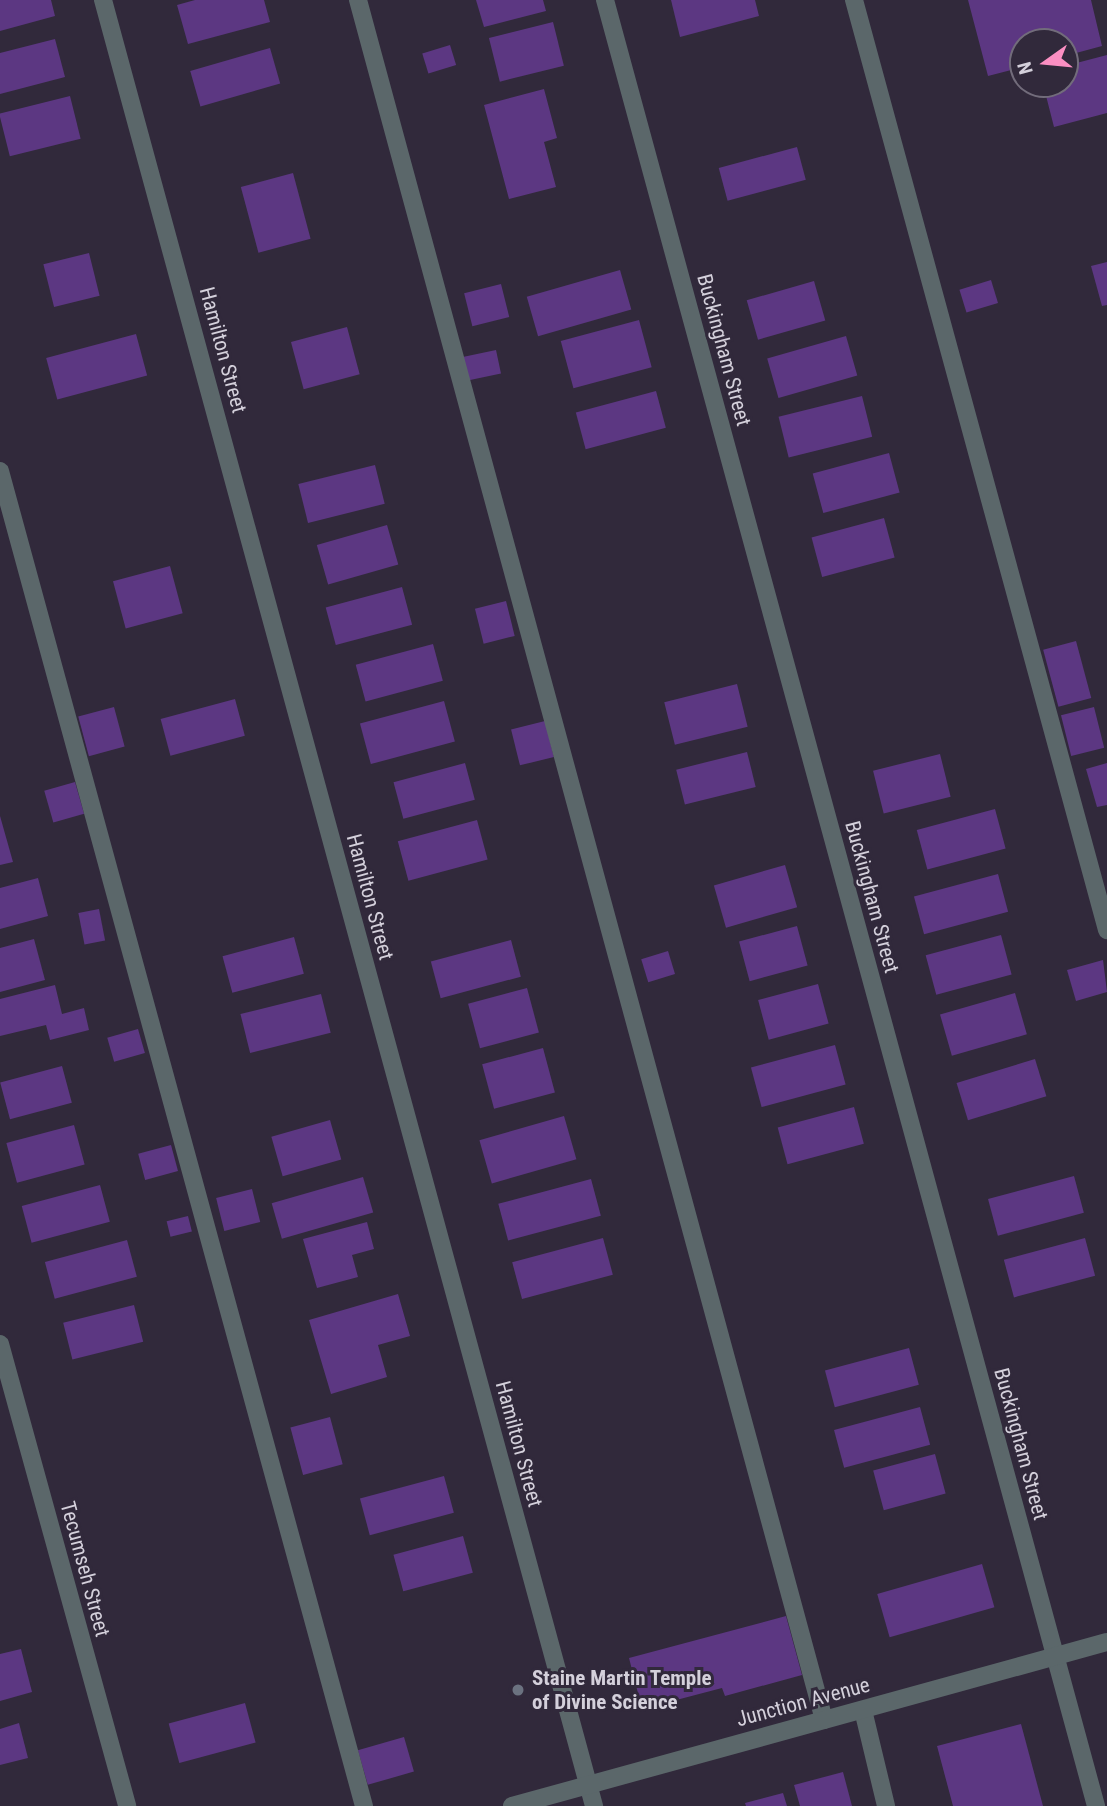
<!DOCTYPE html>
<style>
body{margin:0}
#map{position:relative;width:1107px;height:1806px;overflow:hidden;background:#31293b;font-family:"Roboto Condensed",sans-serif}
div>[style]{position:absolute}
.building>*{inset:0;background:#5c3782;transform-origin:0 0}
.minor>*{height:18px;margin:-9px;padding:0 9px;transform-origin:9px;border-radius:9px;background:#5b676a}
.dots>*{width:19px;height:19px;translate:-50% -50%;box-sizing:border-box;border:4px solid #31293b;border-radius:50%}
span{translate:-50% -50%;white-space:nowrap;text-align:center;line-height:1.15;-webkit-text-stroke:6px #31293b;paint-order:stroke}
.street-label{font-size:21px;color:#d4d0db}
.poi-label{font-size:21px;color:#d4d0db;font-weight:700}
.left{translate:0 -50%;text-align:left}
.north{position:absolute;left:1009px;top:28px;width:70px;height:70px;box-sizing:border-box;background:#31293b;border:2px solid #726c7b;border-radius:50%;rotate:255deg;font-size:19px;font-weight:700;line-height:28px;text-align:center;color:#d4d0db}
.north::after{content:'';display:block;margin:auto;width:24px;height:32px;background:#fc8fc3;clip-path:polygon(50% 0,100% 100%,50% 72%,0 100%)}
</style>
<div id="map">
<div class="building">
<div style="clip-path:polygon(0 0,51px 0,55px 16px,0 31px)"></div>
<div style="clip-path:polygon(195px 0,264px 0,270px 22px,188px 44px,177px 5px)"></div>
<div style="clip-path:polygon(476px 0,543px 0,546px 11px,484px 27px)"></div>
<div style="clip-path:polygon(671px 0,755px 0,759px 16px,680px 37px)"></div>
<div style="clip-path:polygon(968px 0,1091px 0,1102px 46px,1065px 56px,1065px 42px,1023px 42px,1023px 67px,988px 76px)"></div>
<div style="left:553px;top:22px;width:45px;height:66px;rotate:76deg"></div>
<div style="clip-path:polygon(55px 39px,65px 77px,0 94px,0 53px)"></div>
<div style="left:450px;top:45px;width:21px;height:29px;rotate:73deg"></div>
<div style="left:270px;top:48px;width:37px;height:83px;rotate:74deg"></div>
<div style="clip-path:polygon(1107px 55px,1107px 113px,1054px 127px,1043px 84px,1065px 84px,1065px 66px)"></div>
<div style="clip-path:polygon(544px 89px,557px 138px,544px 142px,556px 187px,509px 199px,484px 105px)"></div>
<div style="left:70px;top:96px;width:44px;height:73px;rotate:76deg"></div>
<div style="left:797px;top:147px;width:34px;height:81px;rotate:75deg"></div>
<div style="left:293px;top:173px;width:68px;height:54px;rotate:75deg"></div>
<div style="left:89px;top:253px;width:44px;height:47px;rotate:76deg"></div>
<div style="clip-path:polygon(1107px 262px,1107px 305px,1102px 306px,1091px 266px)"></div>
<div style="left:620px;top:270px;width:41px;height:97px;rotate:74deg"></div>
<div style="left:991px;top:280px;width:24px;height:33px;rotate:73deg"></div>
<div style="left:814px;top:281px;width:41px;height:70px;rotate:74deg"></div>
<div style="left:501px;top:284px;width:34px;height:38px;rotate:76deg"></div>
<div style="left:639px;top:320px;width:49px;height:81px;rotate:75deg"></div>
<div style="left:347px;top:327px;width:49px;height:58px;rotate:75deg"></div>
<div style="left:136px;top:334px;width:43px;height:93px;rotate:75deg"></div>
<div style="left:846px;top:336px;width:41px;height:82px;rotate:74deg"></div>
<div style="left:496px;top:350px;width:24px;height:34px;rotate:78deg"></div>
<div style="left:656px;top:391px;width:38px;height:83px;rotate:75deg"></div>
<div style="left:862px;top:396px;width:42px;height:86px;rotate:76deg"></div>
<div style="left:889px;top:453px;width:41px;height:79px;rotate:75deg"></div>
<div style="left:375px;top:465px;width:40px;height:79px;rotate:76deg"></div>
<div style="left:884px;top:518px;width:41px;height:75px;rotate:75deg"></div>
<div style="left:387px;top:525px;width:41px;height:73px;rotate:74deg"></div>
<div style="left:170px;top:566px;width:49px;height:59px;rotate:75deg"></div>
<div style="left:402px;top:587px;width:39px;height:79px;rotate:75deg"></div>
<div style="left:506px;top:601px;width:36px;height:32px;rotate:76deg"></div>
<div style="left:1076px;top:641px;width:59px;height:34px;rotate:75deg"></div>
<div style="left:433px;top:644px;width:38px;height:80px;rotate:75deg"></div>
<div style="left:737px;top:684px;width:44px;height:75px;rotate:76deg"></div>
<div style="left:235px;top:699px;width:38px;height:77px;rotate:75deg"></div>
<div style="left:444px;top:701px;width:42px;height:87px;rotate:75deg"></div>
<div style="left:114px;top:707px;width:41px;height:37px;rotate:75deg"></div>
<div style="left:1094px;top:707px;width:42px;height:34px;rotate:76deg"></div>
<div style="left:545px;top:721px;width:37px;height:35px;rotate:76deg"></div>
<div style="left:747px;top:752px;width:36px;height:73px;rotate:76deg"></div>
<div style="left:940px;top:754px;width:44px;height:69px;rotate:76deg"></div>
<div style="left:465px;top:763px;width:38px;height:74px;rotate:75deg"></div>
<div style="clip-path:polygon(1107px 763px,1107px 805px,1097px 807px,1086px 769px)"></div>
<div style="left:75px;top:782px;width:33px;height:32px;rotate:74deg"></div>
<div style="left:995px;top:809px;width:41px;height:81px;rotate:75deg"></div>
<div style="clip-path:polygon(0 816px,13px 862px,0 865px)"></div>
<div style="left:477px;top:820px;width:41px;height:82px;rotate:75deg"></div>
<div style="left:785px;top:865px;width:44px;height:74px;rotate:74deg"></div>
<div style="left:998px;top:874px;width:39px;height:87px;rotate:75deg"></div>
<div style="clip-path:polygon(38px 878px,48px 916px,0 929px,0 888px)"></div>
<div style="left:99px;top:909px;width:32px;height:21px;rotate:79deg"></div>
<div style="left:797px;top:926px;width:41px;height:60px;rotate:75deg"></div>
<div style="left:1001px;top:935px;width:41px;height:78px;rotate:75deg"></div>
<div style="left:294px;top:937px;width:38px;height:74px;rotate:75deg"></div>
<div style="clip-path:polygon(34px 939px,45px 980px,0 992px,0 948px)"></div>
<div style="left:511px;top:940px;width:38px;height:83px;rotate:75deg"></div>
<div style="left:668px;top:951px;width:24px;height:28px;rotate:73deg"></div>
<div style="clip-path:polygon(1103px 960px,1107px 992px,1076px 1001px,1067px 970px)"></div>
<div style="left:818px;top:984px;width:41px;height:62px;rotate:75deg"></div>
<div style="clip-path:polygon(55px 985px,62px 1014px,84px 1008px,89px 1030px,50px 1040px,46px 1025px,0 1036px,0 999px)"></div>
<div style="left:527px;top:988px;width:46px;height:61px;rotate:75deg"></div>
<div style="left:1015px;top:993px;width:43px;height:78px;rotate:74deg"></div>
<div style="left:321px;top:994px;width:40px;height:83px;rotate:76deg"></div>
<div style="left:138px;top:1029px;width:25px;height:32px;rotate:74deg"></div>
<div style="left:835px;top:1045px;width:41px;height:87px;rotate:75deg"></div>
<div style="left:543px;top:1048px;width:46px;height:63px;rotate:75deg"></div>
<div style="left:1035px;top:1059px;width:39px;height:82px;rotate:73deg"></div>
<div style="left:62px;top:1066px;width:38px;height:64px;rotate:75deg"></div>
<div style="left:854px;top:1107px;width:38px;height:79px;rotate:75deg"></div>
<div style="left:564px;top:1116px;width:45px;height:88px;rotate:74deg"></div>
<div style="left:330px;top:1120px;width:41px;height:61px;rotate:74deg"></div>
<div style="left:74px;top:1125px;width:41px;height:70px;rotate:75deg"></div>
<div style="left:171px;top:1145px;width:27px;height:34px;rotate:75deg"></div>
<div style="left:1074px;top:1176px;width:38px;height:89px;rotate:75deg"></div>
<div style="left:363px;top:1177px;width:37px;height:95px;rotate:74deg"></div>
<div style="left:591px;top:1179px;width:38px;height:96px;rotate:75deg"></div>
<div style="left:100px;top:1185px;width:38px;height:81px;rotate:75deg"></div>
<div style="left:252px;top:1189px;width:34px;height:37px;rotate:76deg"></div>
<div style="left:188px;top:1216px;width:16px;height:22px;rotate:76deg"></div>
<div style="clip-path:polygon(367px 1222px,374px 1249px,352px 1255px,358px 1277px,317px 1288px,303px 1239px)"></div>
<div style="left:603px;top:1238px;width:38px;height:94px;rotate:75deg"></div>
<div style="left:1085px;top:1238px;width:39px;height:84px;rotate:75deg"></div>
<div style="left:127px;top:1240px;width:38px;height:85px;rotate:75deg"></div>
<div style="clip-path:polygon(398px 1294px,410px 1336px,378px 1345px,387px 1377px,331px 1394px,309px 1320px)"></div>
<div style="left:134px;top:1305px;width:38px;height:73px;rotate:76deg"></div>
<div style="left:909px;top:1348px;width:38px;height:87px;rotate:75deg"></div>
<div style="left:920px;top:1407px;width:39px;height:89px;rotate:75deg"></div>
<div style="left:330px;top:1417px;width:49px;height:41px;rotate:75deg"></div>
<div style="left:935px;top:1454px;width:41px;height:64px;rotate:75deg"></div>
<div style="left:444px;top:1476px;width:38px;height:87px;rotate:75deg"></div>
<div style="left:463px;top:1536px;width:38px;height:72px;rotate:75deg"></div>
<div style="left:982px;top:1564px;width:45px;height:109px;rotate:74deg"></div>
<div style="clip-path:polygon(786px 1616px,802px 1675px,725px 1696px,722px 1688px,642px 1709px,629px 1658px)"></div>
<div style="clip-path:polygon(21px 1649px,32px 1692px,0 1701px,0 1654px)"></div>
<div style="left:245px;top:1703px;width:41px;height:79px;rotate:75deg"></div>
<div style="clip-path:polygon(19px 1723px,28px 1758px,0 1765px,0 1729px)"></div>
<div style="clip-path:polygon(1021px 1724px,1043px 1806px,953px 1806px,937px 1746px)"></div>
<div style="left:404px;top:1737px;width:36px;height:48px;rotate:74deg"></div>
<div style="clip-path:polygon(843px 1772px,852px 1806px,800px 1806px,794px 1785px)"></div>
<div style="clip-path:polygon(783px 1793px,787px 1806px,746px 1806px,745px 1803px)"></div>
</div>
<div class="minor">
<div style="left:103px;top:0;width:1872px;rotate:74.79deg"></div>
<div style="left:358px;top:0;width:1782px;rotate:74.84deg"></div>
<div style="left:605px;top:0;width:1872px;rotate:74.79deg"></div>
<div style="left:854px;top:0;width:964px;rotate:74.78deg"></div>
<div style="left:0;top:471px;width:1384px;rotate:74.75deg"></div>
<div style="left:0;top:1344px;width:479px;rotate:74.6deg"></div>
<div style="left:863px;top:1710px;width:99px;rotate:76.5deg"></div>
<div style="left:512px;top:1806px;width:617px;rotate:-15.41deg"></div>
</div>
<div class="dots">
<div style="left:518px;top:1690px;background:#6b7280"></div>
</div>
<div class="street-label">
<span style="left:223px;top:350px;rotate:75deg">Hamilton Street</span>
<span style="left:724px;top:350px;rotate:75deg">Buckingham Street</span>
<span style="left:370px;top:897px;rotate:75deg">Hamilton Street</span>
<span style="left:872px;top:897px;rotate:75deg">Buckingham Street</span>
<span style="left:519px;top:1444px;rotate:75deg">Hamilton Street</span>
<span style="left:1021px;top:1444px;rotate:75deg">Buckingham Street</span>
<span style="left:85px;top:1569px;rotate:75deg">Tecumseh Street</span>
<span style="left:803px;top:1702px;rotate:-15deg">Junction Avenue</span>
</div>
<div class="poi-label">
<span class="left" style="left:532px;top:1690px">Staine Martin Temple<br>of Divine Science</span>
</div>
<div class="north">N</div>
</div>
